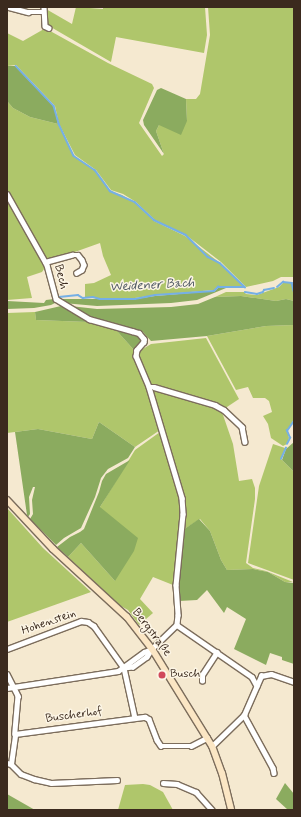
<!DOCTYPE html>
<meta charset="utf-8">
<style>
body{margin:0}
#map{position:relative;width:301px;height:817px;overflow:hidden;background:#f5e9d0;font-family:Mynerve,sans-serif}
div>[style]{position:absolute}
.green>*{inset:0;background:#afc66b}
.forest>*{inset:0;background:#8bab5f}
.stream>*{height:1.5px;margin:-0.75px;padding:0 0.75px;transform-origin:0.75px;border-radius:0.75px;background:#75afe5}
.roads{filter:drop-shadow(1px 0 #7c6d5c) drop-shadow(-1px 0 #7c6d5c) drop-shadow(0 1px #7c6d5c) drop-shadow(0 -1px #7c6d5c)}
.minor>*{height:4.5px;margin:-2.25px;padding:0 2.25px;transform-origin:2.25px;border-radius:2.25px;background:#fff}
.secondary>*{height:6px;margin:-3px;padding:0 3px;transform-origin:3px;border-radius:3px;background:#fbe6c4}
.dots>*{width:11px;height:11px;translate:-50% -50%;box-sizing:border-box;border:2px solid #fcf5e5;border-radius:50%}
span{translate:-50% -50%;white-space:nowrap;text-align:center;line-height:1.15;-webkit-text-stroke:3px #fcf5e5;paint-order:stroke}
.street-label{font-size:12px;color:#3b2a1e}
.poi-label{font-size:12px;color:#3b2a1e}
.left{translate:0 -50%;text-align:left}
.water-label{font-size:13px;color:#4f5964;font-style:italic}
.frame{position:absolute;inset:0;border:8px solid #3b2a1e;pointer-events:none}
</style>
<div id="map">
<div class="green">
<div style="clip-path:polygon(76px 7px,103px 9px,103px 7px,205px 7px,207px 35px,204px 53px,116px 37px,111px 62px,49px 26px,46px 21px,46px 9px,72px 24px)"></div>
<div style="clip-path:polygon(208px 7px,294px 7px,294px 277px,281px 277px,273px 281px,246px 287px,221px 262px,186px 235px,155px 220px,136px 202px,123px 194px,111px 190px,96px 170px,75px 155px,59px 124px,55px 106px,16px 65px,7px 66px,7px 33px,23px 41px,44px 29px,52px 32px,108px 63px,152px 84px,154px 88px,139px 123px,162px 156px,164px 154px,156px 131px,159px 125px,187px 121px,186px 99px,196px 99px,200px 94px,210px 35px)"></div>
<div style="clip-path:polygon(7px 101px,13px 108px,30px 117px,58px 124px,74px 156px,95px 171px,110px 191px,122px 195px,135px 203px,154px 221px,185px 236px,220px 263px,243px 286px,218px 286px,214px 290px,155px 295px,135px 298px,85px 298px,85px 284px,94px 283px,111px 275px,103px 256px,100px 243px,58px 258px,46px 260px,7px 194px)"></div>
<div style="clip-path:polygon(7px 199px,46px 266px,42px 272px,27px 277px,32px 298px,7px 300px)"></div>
<div style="clip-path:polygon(283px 283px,292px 283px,294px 289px,294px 301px,286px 299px,276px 301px,241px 296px,215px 297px,226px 292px,244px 292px,246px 294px,257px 295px,279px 287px)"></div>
<div style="clip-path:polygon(35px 312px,36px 320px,88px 322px,116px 330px,134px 350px,134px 354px,143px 373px,160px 430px,135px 447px,99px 422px,92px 439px,38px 429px,7px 433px,7px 313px)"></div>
<div style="clip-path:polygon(294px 325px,294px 419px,287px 431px,289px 438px,287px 444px,283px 446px,271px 438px,268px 424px,263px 416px,272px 412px,269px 401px,265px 398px,253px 398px,248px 387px,236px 390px,207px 336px,266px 326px)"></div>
<div style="clip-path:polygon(206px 338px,239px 399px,224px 409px,150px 384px,139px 358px,138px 352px,151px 344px)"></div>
<div style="clip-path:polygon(156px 389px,213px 406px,222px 412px,233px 444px,239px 481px,252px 479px,255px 488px,255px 499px,246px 563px,253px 568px,266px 571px,293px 582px,285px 582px,268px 572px,253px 569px,227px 570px,221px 560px,210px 531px,200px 519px,183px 530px,184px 497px,152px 391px)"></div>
<div style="clip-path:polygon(160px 432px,180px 498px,182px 513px,173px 585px,153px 577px,140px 599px,153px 613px,139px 625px,128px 610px,119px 605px,68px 557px,81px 543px,115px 581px,100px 507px,135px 450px)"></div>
<div style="clip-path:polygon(273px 444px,285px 448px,281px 459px,294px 472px,294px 580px,248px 563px,259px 486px)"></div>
<div style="clip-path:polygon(7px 508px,43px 548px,91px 592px,7px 622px)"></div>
<div style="clip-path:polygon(143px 784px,150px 785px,163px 792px,173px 810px,118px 810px,125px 785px)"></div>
</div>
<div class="forest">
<div style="clip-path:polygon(7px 66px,15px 66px,54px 107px,58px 124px,30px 117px,13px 108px,7px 101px)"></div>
<div style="clip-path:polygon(161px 88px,186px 99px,187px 121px,181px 135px,159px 125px,156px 131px,164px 154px,144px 125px,143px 120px,157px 90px)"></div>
<div style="clip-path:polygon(218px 288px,226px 288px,197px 300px,171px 303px,97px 306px,63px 303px,58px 299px,135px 299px,155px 296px,215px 291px)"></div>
<div style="clip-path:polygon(241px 296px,276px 301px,286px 299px,294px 301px,294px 325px,266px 326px,207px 336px,151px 341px,142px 331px,91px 317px,70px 306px,97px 309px,171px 307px,198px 304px,215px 297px)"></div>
<div style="clip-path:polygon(54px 299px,55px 303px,51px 305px,34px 308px,7px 309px,7px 301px,44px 303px,46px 300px)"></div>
<div style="clip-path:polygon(61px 306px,88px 322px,36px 320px,35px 312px)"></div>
<div style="clip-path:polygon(116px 330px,137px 336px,141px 339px,141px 343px,134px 350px)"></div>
<div style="clip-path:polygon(99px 422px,135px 447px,128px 458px,108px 469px,101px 478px,95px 497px,81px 528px,64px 538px,56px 545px,30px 519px,33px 514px,32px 500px,35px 487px,33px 487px,29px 497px,30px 514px,28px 517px,27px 515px,15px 432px,38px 429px,92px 439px)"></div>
<div style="clip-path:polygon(294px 442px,294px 472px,282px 460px,286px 449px)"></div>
<div style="clip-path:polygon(130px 460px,100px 507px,138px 538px,134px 551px,115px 581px,81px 543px,68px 557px,57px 547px,70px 537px,80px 532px,84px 529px,99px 492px,102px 481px,106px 474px)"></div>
<div style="clip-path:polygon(199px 519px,210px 531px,221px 560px,227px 570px,253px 569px,268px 572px,285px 582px,294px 583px,294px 664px,282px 660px,282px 657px,270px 653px,266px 665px,234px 649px,246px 619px,227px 607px,224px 613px,207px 590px,197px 600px,179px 601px,178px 573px,183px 530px)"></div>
<div style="clip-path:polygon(285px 783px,294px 794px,294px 810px,288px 810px,276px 799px)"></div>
<div style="clip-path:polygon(7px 794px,35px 810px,8px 810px)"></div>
</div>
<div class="stream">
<div style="left:16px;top:66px;width:55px;rotate:46.5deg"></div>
<div style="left:54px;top:106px;width:19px;rotate:74deg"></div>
<div style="left:59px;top:124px;width:35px;rotate:65deg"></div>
<div style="left:74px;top:156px;width:25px;rotate:34deg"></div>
<div style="left:95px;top:170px;width:26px;rotate:54deg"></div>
<div style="left:110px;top:191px;width:27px;rotate:24deg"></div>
<div style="left:135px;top:202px;width:26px;rotate:43deg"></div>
<div style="left:154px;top:220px;width:35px;rotate:25deg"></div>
<div style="left:186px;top:235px;width:31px;rotate:45deg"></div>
<div style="left:208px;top:257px;width:13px;rotate:27deg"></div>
<div style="left:220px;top:263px;width:35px;rotate:44deg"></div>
<div style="left:277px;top:287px;width:8px;rotate:-40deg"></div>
<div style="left:283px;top:282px;width:9px;rotate:6deg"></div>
<div style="left:292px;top:283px;width:8px;rotate:76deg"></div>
<div style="left:245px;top:292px;width:12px;rotate:9deg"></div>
<div style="left:257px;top:294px;width:6px;rotate:-18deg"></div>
<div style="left:263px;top:292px;width:2px;rotate:-63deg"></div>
<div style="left:264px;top:290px;width:10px;rotate:-11deg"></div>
<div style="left:59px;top:297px;width:19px;rotate:-6deg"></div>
<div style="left:78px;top:295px;width:6px;rotate:31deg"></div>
<div style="left:83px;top:298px;width:10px;rotate:-6deg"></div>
<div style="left:93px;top:297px;width:7px;rotate:16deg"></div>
<div style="left:100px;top:299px;width:35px"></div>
<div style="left:135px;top:299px;width:20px;rotate:-11deg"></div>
<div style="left:155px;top:295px;width:59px;rotate:-3.9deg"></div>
<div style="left:214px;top:291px;width:6px;rotate:-45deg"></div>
<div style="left:218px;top:287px;width:26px"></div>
<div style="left:287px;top:444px;width:7px;rotate:-63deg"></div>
<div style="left:290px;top:438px;width:8px;rotate:-113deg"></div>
<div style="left:287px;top:431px;width:12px;rotate:-55deg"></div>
<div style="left:281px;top:459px;width:12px;rotate:-66deg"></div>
</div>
<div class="roads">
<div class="minor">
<div style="left:9px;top:7px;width:20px;rotate:15deg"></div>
<div style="left:28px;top:12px;width:16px"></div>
<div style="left:44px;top:7px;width:19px;rotate:87deg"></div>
<div style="left:45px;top:26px;width:4px;rotate:27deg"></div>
<div style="left:7px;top:194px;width:81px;rotate:60.6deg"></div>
<div style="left:47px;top:265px;width:35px;rotate:75deg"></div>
<div style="left:56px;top:299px;width:39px;rotate:31deg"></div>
<div style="left:89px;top:319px;width:45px;rotate:15.6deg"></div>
<div style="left:132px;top:331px;width:7px;rotate:16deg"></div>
<div style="left:139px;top:333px;width:8px;rotate:50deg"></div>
<div style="left:144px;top:339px;width:3px;rotate:90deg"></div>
<div style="left:144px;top:342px;width:11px;rotate:131deg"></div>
<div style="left:137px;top:350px;width:6px;rotate:99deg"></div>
<div style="left:136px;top:356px;width:34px;rotate:67deg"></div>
<div style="left:149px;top:387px;width:116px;rotate:73.4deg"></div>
<div style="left:182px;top:498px;width:16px;rotate:86deg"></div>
<div style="left:183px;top:514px;width:71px;rotate:95.6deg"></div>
<div style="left:176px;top:585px;width:30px;rotate:86deg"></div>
<div style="left:178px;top:615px;width:10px;rotate:96deg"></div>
<div style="left:177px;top:625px;width:35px;rotate:136deg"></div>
<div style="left:152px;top:649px;width:9px;rotate:122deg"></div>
<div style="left:147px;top:657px;width:17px;rotate:144deg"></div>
<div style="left:133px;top:667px;width:9px;rotate:174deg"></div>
<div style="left:45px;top:262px;width:28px;rotate:-15deg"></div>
<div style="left:72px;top:255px;width:6px"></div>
<div style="left:78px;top:255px;width:6px;rotate:51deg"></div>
<div style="left:82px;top:260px;width:5px;rotate:68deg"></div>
<div style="left:84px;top:265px;width:5px;rotate:112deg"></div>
<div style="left:82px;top:270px;width:6px;rotate:149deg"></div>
<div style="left:149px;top:387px;width:5px"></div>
<div style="left:154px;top:387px;width:64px;rotate:16.4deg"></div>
<div style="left:215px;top:405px;width:10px;rotate:29deg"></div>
<div style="left:224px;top:410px;width:25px;rotate:43deg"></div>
<div style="left:242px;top:427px;width:15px;rotate:79deg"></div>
<div style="left:177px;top:625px;width:91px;rotate:34.7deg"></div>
<div style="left:252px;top:677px;width:10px;rotate:61deg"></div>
<div style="left:7px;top:649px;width:79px;rotate:-20.7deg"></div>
<div style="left:81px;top:621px;width:7px;rotate:8deg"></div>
<div style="left:88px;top:622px;width:7px;rotate:34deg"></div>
<div style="left:94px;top:626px;width:52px;rotate:54.5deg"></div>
<div style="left:124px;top:668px;width:51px;rotate:77.6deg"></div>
<div style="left:7px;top:674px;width:25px;rotate:63deg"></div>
<div style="left:18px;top:696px;width:38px;rotate:95deg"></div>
<div style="left:15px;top:734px;width:131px;rotate:-7.5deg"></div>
<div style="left:145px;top:717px;width:4px;rotate:27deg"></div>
<div style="left:149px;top:719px;width:22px;rotate:69deg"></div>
<div style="left:157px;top:740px;width:7px;rotate:56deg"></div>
<div style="left:161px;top:746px;width:30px"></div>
<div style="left:191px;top:746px;width:18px;rotate:-27deg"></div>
<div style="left:202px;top:681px;width:6px;rotate:-90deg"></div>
<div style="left:202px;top:675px;width:27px;rotate:-57deg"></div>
<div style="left:7px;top:688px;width:112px;rotate:-8.7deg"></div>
<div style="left:118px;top:671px;width:32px;rotate:-36deg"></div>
<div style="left:144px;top:652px;width:9px;rotate:-21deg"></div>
<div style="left:244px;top:715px;width:60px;rotate:61.3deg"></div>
<div style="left:273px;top:768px;width:5px;rotate:79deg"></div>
<div style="left:212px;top:746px;width:45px;rotate:-44.1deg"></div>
<div style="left:244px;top:715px;width:43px;rotate:-66.4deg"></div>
<div style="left:261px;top:676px;width:10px;rotate:-11deg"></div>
<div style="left:271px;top:674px;width:24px;rotate:19deg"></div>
<div style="left:7px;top:763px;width:4px;rotate:14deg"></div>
<div style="left:11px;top:764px;width:14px;rotate:45deg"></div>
<div style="left:21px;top:774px;width:14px;rotate:21deg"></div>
<div style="left:34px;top:779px;width:17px;rotate:13deg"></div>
<div style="left:51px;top:783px;width:66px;rotate:-2.6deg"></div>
<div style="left:11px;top:764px;width:30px;rotate:-82deg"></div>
<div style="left:163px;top:783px;width:14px;rotate:4deg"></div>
<div style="left:177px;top:784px;width:21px;rotate:23deg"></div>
<div style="left:196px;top:792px;width:24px;rotate:48deg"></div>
</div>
<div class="secondary">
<div style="left:7px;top:500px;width:67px;rotate:46.8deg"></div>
<div style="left:53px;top:549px;width:100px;rotate:42.6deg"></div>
<div style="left:127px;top:617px;width:41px;rotate:52deg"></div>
<div style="left:152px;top:649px;width:114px;rotate:58.3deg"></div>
<div style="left:212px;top:746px;width:29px;rotate:70deg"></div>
<div style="left:222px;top:773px;width:38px;rotate:76deg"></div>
</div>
</div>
<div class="dots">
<div style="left:162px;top:675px;background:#d1495b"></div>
</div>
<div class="street-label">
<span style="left:60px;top:277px;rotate:77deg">Bech</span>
<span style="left:49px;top:623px;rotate:-19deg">Hohenstein</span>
<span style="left:151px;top:633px;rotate:53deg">Bergstraße</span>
<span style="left:74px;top:716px;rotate:-8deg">Buscherhof</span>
</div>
<div class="poi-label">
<span class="left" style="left:170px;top:675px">Busch</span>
</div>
<div class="water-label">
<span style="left:152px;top:286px;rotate:-3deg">Weidener Bach</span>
</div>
<div class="frame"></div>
</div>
